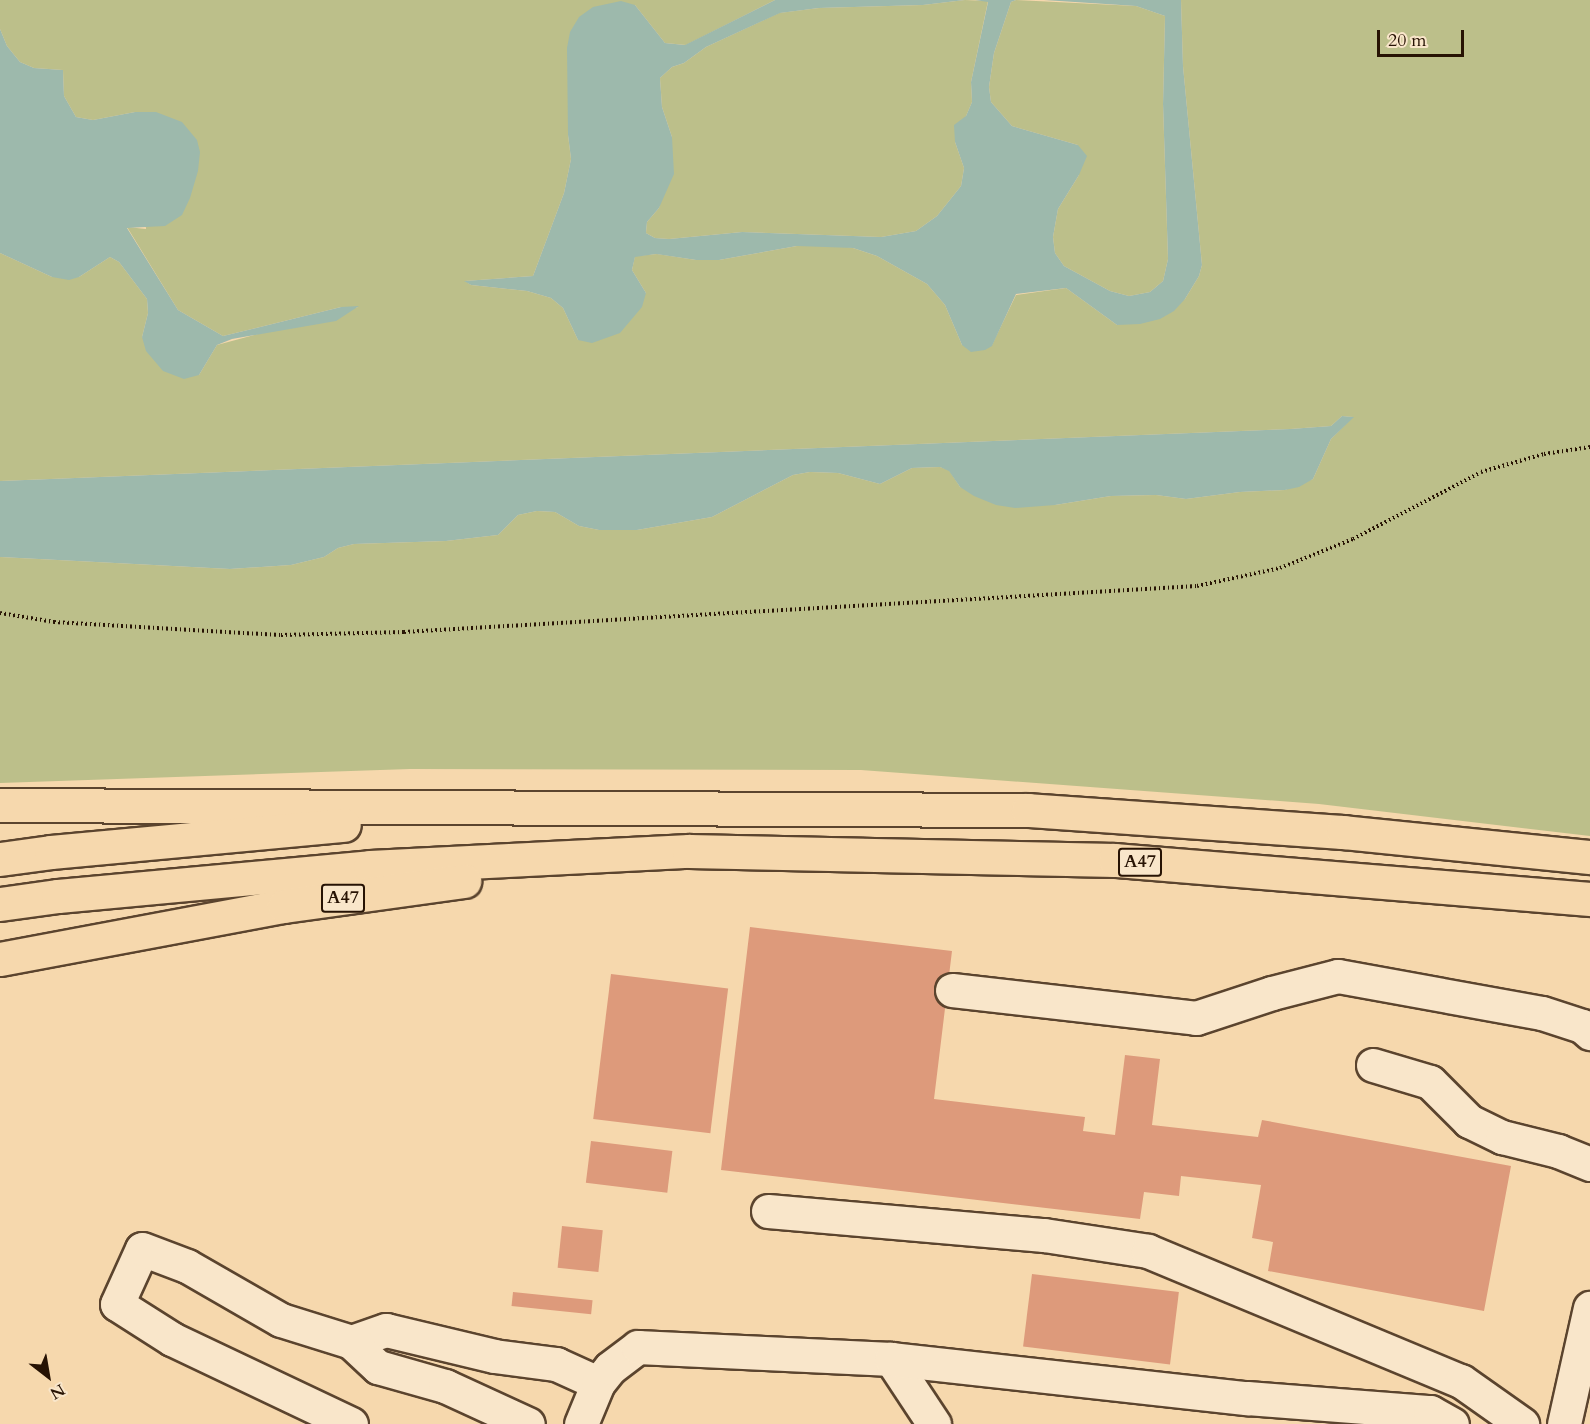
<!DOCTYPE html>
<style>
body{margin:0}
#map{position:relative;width:1590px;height:1424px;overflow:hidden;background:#f6d8ad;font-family:Cardo,serif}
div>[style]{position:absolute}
.green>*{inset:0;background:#bcbf8a}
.water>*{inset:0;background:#9db9ac}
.building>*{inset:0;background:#dd9a7b;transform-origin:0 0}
.path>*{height:4px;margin-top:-2px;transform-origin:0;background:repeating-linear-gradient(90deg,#271304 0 1.5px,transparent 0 4.5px)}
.roads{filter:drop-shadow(2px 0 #5b442e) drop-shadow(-2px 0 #5b442e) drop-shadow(0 2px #5b442e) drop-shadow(0 -2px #5b442e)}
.minor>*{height:33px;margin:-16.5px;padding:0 16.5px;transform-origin:16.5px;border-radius:16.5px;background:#f9e6ca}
.highway>*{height:33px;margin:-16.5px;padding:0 16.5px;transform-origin:16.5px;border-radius:16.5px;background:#f6d8ad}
span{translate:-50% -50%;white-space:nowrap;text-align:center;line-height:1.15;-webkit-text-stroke:4.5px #f9e6ca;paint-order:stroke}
.shield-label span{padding:2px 4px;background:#f9e6ca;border:2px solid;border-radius:4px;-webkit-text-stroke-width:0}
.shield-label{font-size:18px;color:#271304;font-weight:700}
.north{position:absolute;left:18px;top:1346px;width:60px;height:60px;-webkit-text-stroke:4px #f9e6ca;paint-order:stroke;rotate:149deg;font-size:16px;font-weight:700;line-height:24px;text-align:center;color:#271304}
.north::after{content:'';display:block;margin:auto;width:21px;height:27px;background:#271304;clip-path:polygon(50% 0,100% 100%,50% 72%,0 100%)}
.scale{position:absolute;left:1377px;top:30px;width:87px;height:27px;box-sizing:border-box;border:3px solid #271304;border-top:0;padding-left:8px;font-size:18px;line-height:21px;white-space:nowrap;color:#271304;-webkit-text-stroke:4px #f9e6ca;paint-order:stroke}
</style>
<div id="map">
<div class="green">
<i style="clip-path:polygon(0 0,775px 0,686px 45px,665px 43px,635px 5px,568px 135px,571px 159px,564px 193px,533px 276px,465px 281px,471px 285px,527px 291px,551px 298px,563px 308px,578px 340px,646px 293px,632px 270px,635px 256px,657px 254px,696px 260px,719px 260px,797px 246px,835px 245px,853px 248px,877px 256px,927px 284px,945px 305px,962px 345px,992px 345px,1016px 295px,1066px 288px,1117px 325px,1185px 299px,1199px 276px,1202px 265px,1183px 66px,1181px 0,1590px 0,1590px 836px,1319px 804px,861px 770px,410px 769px,0 783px,0 557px,230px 569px,291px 565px,324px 557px,338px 548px,354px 544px,446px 541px,498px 535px,518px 515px,537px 511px,555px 512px,579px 526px,599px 530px,637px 530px,712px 517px,793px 475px,810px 472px,838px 473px,880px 484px,912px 468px,940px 467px,949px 470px,960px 487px,1055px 505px,1111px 496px,1156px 495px,1186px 499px,1240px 492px,1285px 490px,1313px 479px,1331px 439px,1353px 417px,1342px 416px,1331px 426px,1290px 429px,0 481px,0 253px,52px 277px,79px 277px,110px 257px,119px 262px,147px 299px,148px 313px,142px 337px,199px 375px,217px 345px,358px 307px,341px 307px,223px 336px,178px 310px,127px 227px,146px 229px,135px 112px,93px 120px,76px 117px,64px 96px,63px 70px,34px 68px,20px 62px,7px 46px,0 29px)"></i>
<i style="clip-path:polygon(965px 0,988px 1px,971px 82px,972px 102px,955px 142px,964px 168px,961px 186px,937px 216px,916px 231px,881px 237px,742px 232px,669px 239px,655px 238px,646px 233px,647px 222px,659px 208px,672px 137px,662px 107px,660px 78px,672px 67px,684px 63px,706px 47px,779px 13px,819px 8px,923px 5px)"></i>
<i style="clip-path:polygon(1016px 0,1136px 6px,1165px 16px,1163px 104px,1168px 259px,1163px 281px,1150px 292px,1129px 296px,1110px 291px,1064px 266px,1055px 253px,1053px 237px,1058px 209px,1079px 175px,1078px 145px,1012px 126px,991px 102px,989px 87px,994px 53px,1011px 2px)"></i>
</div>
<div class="water">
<i style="clip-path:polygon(775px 0,965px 0,923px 5px,819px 8px,780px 13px,706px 47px,684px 63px,672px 67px,660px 78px,662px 107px,672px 137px,674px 174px,659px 208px,647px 222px,646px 233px,655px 238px,669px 239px,742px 232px,881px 237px,916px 231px,937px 216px,961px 186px,964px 168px,955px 142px,954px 125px,966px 116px,972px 102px,971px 82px,988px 2px,975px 0,1016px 0,1011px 2px,994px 53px,989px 87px,991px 102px,1012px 126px,1078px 145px,1087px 156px,1079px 175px,1058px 209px,1053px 237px,1055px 253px,1064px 266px,1110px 291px,1129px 296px,1150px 292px,1163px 281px,1168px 259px,1163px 104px,1165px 16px,1136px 6px,1044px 0,1181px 0,1183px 66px,1202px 265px,1199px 276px,1185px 299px,1174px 311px,1160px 319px,1140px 324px,1117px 325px,1066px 288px,1016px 294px,992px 346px,985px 350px,971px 352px,962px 345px,945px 305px,927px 284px,877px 256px,853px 248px,797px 246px,719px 260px,696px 260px,656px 254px,635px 257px,632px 270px,646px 293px,642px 307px,620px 333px,592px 343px,578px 340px,563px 308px,551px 298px,527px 291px,471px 285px,464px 281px,533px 276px,564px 193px,571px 159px,568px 135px,567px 48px,570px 32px,579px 17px,593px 7px,621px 1px,635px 5px,665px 43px,685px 45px)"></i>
<i style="clip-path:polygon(0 29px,7px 46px,20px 62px,34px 68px,63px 70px,64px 96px,76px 117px,93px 120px,135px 112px,156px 112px,182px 122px,197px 140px,200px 152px,198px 171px,190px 198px,182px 215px,165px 226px,127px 228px,178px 310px,223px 336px,341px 307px,359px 306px,336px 321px,232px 339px,217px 345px,199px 375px,184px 379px,163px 371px,146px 351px,142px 337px,148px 313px,147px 299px,119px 262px,110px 257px,79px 277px,69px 280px,52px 277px,0 253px)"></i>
<i style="clip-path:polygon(1342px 416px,1354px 417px,1331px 439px,1313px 479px,1299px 487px,1285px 490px,1240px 492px,1186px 499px,1156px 495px,1111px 496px,1055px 505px,1015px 508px,996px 505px,974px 496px,960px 487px,949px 471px,940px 467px,912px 468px,880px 484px,838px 473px,810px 472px,793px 475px,712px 517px,637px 530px,599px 530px,579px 526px,555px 512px,537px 511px,518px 515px,498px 535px,446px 541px,354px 544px,338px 548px,324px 557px,291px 565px,230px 569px,0 557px,0 481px,1290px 429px,1331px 426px)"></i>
</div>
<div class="building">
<i style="clip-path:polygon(750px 927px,952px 951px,934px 1099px,1085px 1117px,1083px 1131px,1115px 1135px,1125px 1055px,1160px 1059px,1152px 1125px,1258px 1137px,1262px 1120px,1511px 1166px,1484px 1311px,1268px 1271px,1273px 1242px,1252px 1238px,1261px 1185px,1181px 1176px,1179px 1196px,1144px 1192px,1140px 1219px,721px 1170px)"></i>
<i style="left:611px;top:974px;width:118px;height:146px;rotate:7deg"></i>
<i style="left:591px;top:1141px;width:82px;height:42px;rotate:7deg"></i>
<i style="left:562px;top:1226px;width:41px;height:42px;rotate:6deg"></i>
<i style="left:1032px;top:1274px;width:148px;height:73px;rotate:7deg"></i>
<i style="left:513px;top:1292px;width:80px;height:14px;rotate:6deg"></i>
</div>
<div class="path">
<i style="left:0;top:613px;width:55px;rotate:9.5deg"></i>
<i style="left:54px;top:622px;width:227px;rotate:3.3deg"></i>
<i style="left:281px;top:635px;width:123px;rotate:-1.4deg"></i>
<i style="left:404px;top:632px;width:794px;rotate:-3.32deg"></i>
<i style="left:1197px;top:586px;width:85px;rotate:-12.2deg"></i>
<i style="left:1280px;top:568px;width:79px;rotate:-21.7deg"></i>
<i style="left:1353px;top:539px;width:144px;rotate:-27.6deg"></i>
<i style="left:1481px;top:472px;width:66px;rotate:-15.9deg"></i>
<i style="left:1544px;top:454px;width:47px;rotate:-8.7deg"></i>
</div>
<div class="roads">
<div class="minor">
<i style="left:952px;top:990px;width:246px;rotate:6.5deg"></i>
<i style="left:1196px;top:1018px;width:80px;rotate:-18.2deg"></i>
<i style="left:1272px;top:993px;width:68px;rotate:-14.4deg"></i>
<i style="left:1338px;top:976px;width:207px;rotate:10.3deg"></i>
<i style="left:1542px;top:1013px;width:42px;rotate:18deg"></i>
<i style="left:1582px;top:1026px;width:11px;rotate:41deg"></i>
<i style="left:1373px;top:1065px;width:59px;rotate:16.6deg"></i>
<i style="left:1430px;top:1082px;width:55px;rotate:45deg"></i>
<i style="left:1469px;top:1121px;width:37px;rotate:26deg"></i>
<i style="left:1502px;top:1137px;width:58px;rotate:14deg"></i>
<i style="left:1558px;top:1151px;width:35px;rotate:22deg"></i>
<i style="left:768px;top:1211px;width:277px;rotate:5deg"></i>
<i style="left:1044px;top:1235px;width:105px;rotate:8.7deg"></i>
<i style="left:1148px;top:1251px;width:339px;rotate:22.6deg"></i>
<i style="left:1461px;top:1381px;width:75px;rotate:35.2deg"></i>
<i style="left:351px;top:1342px;width:37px;rotate:43deg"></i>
<i style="left:378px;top:1367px;width:70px;rotate:15.8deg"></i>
<i style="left:445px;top:1386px;width:91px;rotate:24.6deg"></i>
<i style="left:891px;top:1359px;width:78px;rotate:56.5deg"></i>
<i style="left:351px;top:1424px;width:198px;rotate:-154.6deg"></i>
<i style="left:172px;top:1339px;width:65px;rotate:-147.5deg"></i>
<i style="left:117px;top:1304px;width:60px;rotate:-65.6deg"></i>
<i style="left:142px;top:1249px;width:48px;rotate:20.7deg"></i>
<i style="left:187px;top:1266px;width:108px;rotate:29.9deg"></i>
<i style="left:281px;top:1320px;width:73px;rotate:17.4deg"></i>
<i style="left:351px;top:1342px;width:37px;rotate:-19deg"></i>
<i style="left:386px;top:1330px;width:111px;rotate:13.5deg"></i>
<i style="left:494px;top:1356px;width:63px;rotate:7.4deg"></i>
<i style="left:556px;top:1364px;width:46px;rotate:24.3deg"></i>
<i style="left:581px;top:1424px;width:44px;rotate:-67.5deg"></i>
<i style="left:598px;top:1383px;width:19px;rotate:-51deg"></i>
<i style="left:610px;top:1368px;width:35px;rotate:-37deg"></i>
<i style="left:638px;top:1347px;width:253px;rotate:2.7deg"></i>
<i style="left:891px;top:1359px;width:358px;rotate:6.3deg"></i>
<i style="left:1247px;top:1398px;width:184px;rotate:4.4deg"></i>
<i style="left:1430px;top:1412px;width:25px;rotate:29deg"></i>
<i style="left:1564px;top:1424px;width:119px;rotate:-77.4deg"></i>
</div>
<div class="highway">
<i style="left:0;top:805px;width:1028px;rotate:0.28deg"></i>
<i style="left:1028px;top:810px;width:316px;rotate:4deg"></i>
<i style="left:1343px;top:832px;width:248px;rotate:5.8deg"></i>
<i style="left:0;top:859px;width:51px;rotate:-7.8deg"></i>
<i style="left:51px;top:852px;width:294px;rotate:-5.3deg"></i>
<i style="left:0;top:904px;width:59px;rotate:-7.9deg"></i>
<i style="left:58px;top:896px;width:313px;rotate:-5.3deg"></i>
<i style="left:370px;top:867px;width:319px;rotate:-2.9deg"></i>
<i style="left:689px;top:851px;width:426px;rotate:1.2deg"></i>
<i style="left:1115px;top:860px;width:477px;rotate:4.7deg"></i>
<i style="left:0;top:959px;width:289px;rotate:-10.6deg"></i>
<i style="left:284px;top:906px;width:182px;rotate:-7.9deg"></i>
</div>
</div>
<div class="shield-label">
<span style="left:1140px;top:862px">A47</span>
<span style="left:343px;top:898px">A47</span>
</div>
<div class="north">N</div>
<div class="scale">20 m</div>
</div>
